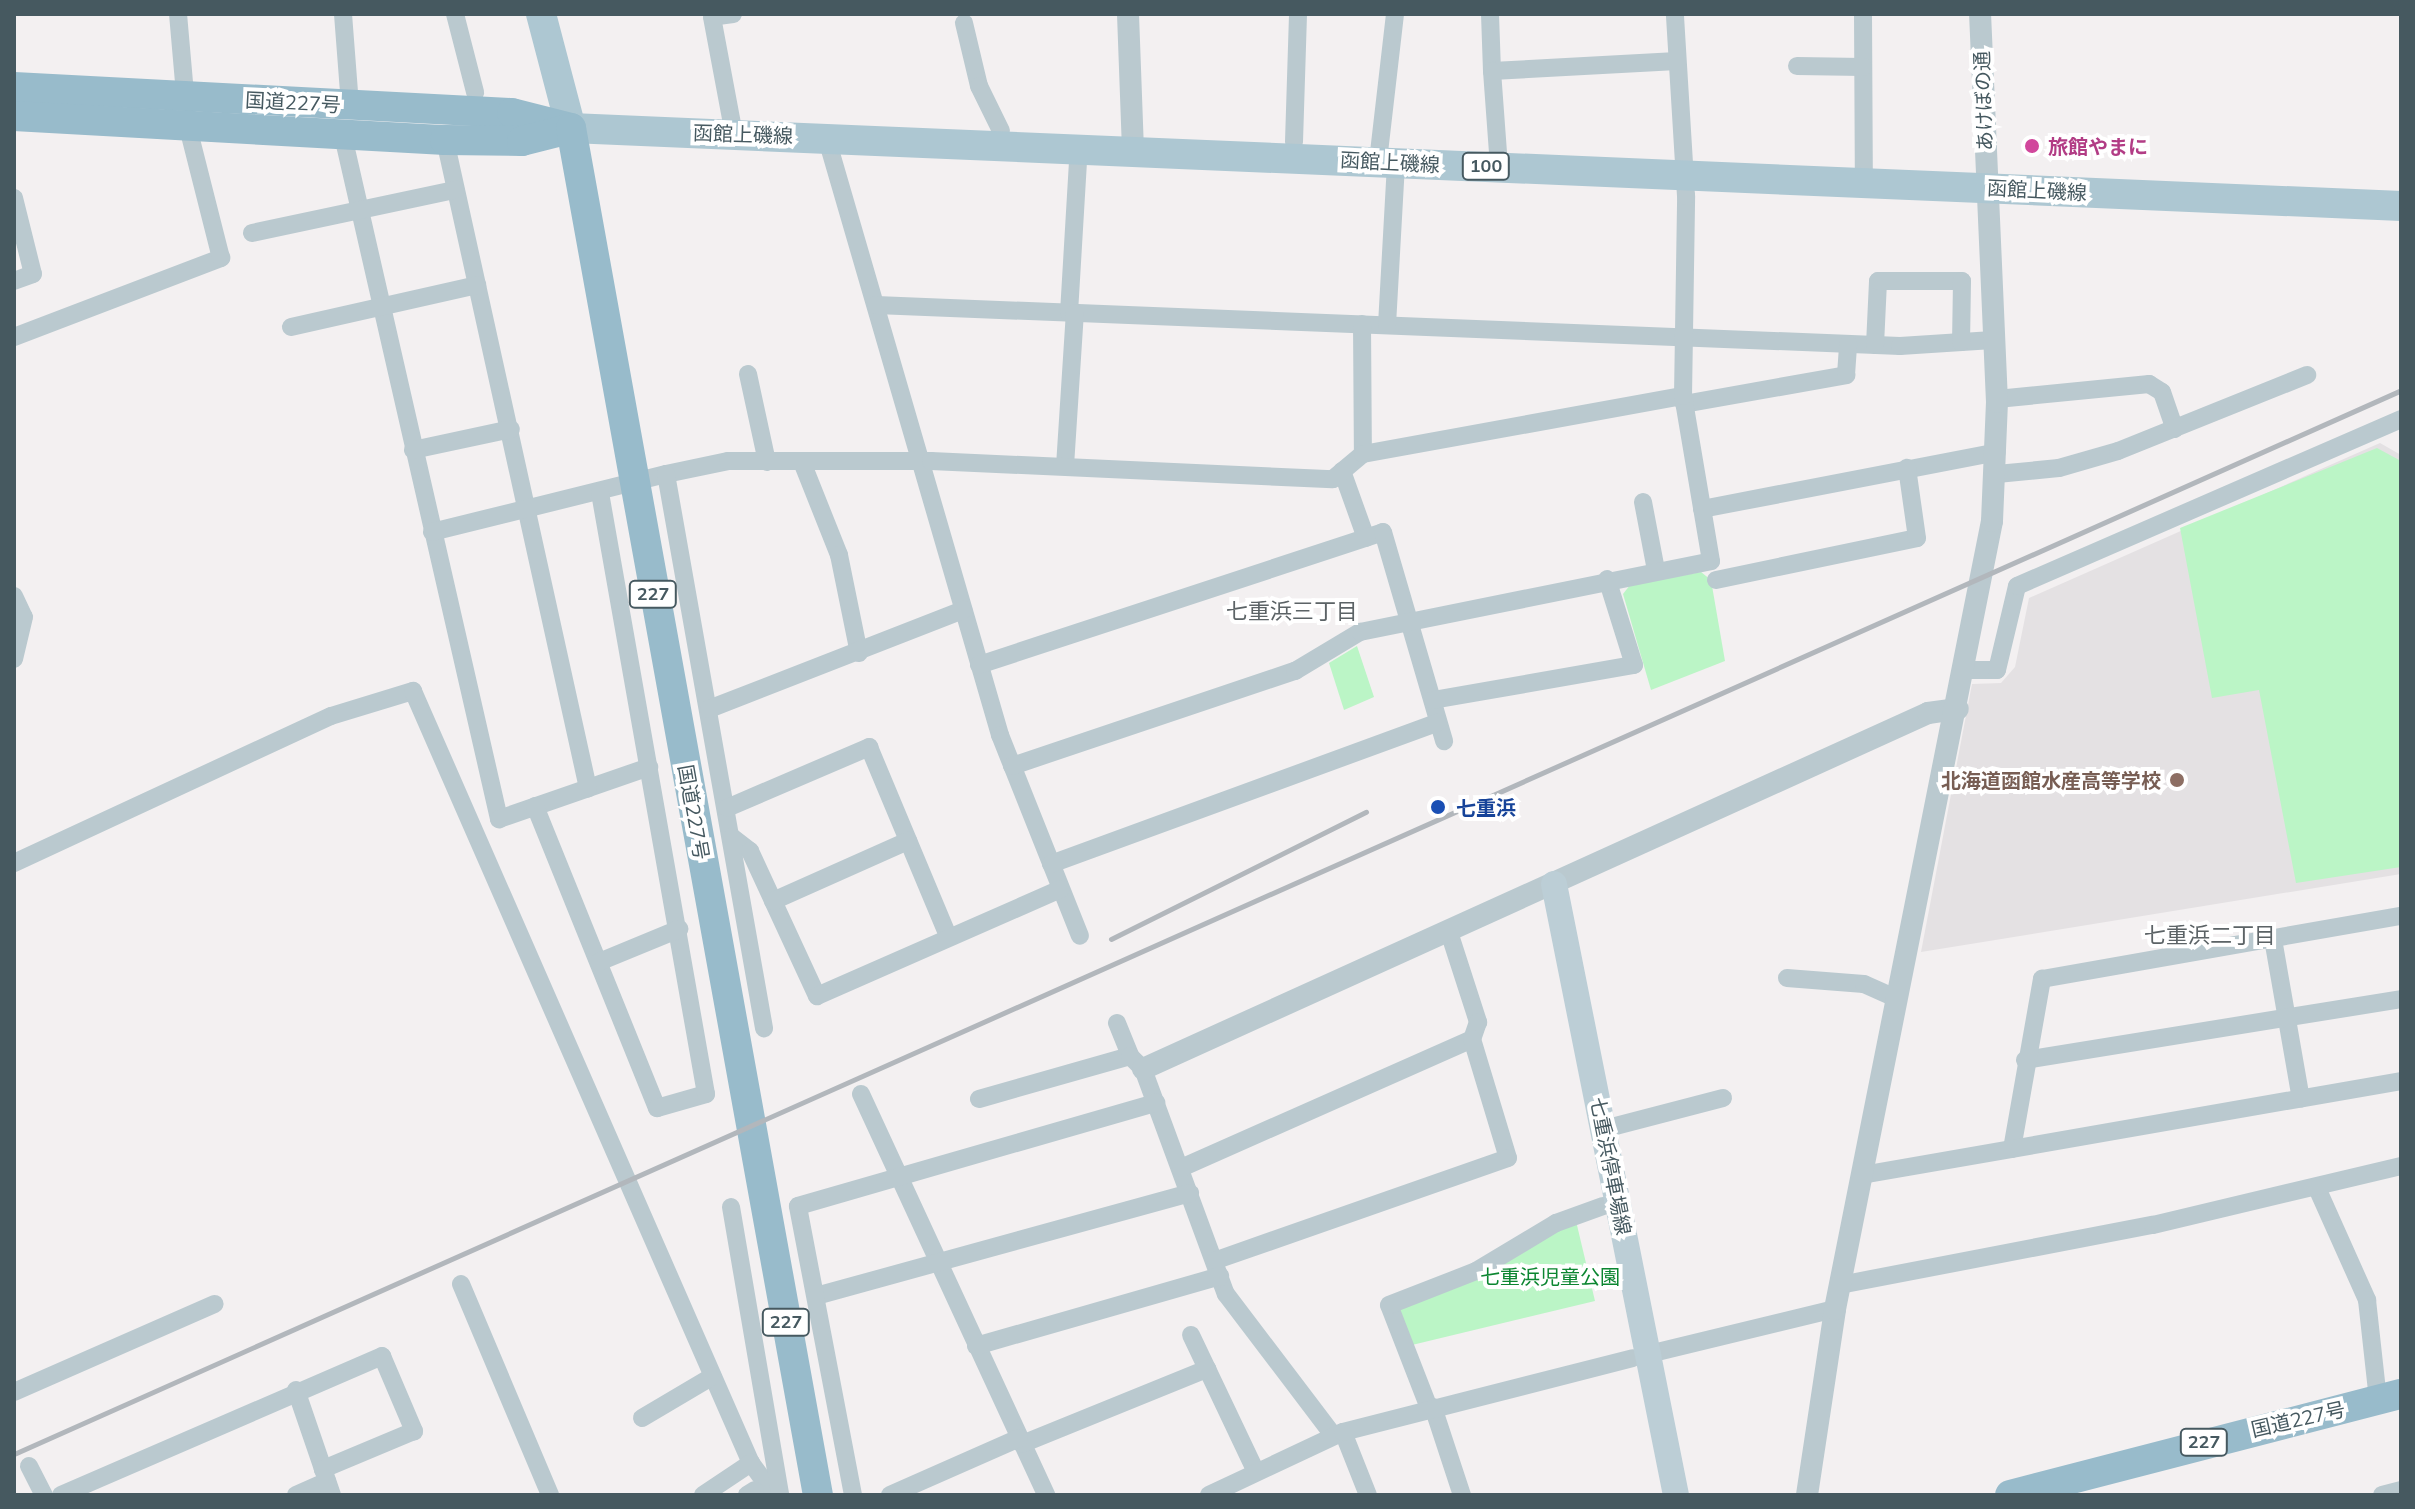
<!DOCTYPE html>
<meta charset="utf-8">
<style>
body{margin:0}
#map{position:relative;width:2415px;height:1509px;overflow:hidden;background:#f3f0f1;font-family:Mulish,"Noto Sans JP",sans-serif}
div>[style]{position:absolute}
.education>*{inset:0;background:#e4e1e3}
.green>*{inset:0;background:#bbf5c6}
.minor>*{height:18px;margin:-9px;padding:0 9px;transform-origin:9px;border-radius:9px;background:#bac9cf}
.tertiary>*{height:22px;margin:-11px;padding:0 11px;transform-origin:11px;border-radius:11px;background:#bac9cf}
.secondary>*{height:26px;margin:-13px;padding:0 13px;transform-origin:13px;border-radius:13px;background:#bcced6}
.primary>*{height:30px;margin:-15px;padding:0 15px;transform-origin:15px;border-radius:15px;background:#adc7d2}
.trunk>*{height:30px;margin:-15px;padding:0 15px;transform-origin:15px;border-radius:15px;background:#98bbcb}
.rail>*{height:5px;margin:-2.5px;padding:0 2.5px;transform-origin:2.5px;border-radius:2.5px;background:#b2b7bc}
.dots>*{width:22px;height:22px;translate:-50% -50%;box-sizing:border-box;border:4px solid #fff;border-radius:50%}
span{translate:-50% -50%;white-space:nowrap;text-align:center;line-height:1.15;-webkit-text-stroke:8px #fff;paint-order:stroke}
.shield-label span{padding:2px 6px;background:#fff;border:2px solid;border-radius:6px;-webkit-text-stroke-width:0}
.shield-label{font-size:18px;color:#465960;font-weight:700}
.street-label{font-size:20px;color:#465960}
.hotel-label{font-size:20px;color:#b23c85;font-weight:700}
.left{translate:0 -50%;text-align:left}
.education-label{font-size:20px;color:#785e54;font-weight:700}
.right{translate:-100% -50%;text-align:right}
.transit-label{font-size:20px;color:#164399;font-weight:700}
.park-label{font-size:20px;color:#0c8631}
.neighbourhood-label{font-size:22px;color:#5c6366}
.frame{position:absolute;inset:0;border:16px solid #465960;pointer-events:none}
</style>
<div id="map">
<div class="education">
<i style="clip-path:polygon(2380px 443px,2401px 455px,2401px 874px,1921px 952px,1972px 684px,2001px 683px,2015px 667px,2029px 598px)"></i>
</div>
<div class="green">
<i style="clip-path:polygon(2377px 448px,2401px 461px,2401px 867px,2296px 883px,2259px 690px,2212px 698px,2180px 528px)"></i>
<i style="clip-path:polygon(1701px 572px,1711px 580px,1725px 661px,1651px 690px,1623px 594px,1630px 585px)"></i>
<i style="clip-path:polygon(1357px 646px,1374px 697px,1344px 710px,1329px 663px)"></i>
<i style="clip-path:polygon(1576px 1221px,1595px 1301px,1412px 1345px,1398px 1308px)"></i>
</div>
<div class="minor">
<i style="left:343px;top:14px;width:91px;rotate:85.6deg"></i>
<i style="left:455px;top:14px;width:81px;rotate:75.6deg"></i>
<i style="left:733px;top:14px;width:21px;rotate:172deg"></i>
<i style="left:712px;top:17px;width:119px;rotate:79.4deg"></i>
<i style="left:1490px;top:14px;width:57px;rotate:88deg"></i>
<i style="left:1492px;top:71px;width:185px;rotate:-3.1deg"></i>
<i style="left:1863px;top:14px;width:168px;rotate:89.7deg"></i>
<i style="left:964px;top:23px;width:65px;rotate:76.6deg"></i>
<i style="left:979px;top:86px;width:50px;rotate:63.9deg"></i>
<i style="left:1797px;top:66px;width:66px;rotate:0.9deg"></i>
<i style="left:1492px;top:71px;width:96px;rotate:85.8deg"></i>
<i style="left:343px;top:136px;width:701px;rotate:77.13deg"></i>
<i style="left:499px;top:819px;width:159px;rotate:-19.1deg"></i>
<i style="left:826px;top:136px;width:624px;rotate:73.8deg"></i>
<i style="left:1000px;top:735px;width:216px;rotate:68.3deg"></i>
<i style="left:445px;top:140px;width:664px;rotate:77.56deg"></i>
<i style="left:1294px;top:142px;width:128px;rotate:-88.2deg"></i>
<i style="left:1378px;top:161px;width:148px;rotate:-83.4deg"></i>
<i style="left:14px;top:198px;width:78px;rotate:76deg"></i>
<i style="left:33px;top:274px;width:20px;rotate:160deg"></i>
<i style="left:252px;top:233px;width:208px;rotate:-12deg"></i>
<i style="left:876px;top:305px;width:1025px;rotate:2.29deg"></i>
<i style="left:1900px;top:346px;width:93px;rotate:-3.7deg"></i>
<i style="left:1069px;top:313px;width:166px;rotate:-86.6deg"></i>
<i style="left:1362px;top:324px;width:130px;rotate:89.6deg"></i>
<i style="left:1387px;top:325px;width:163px;rotate:-86.8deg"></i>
<i style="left:291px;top:327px;width:191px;rotate:-12.7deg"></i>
<i style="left:14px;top:337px;width:222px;rotate:-20.9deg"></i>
<i style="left:221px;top:258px;width:134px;rotate:-104.2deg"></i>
<i style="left:188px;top:128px;width:114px;rotate:-95deg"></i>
<i style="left:1875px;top:345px;width:64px;rotate:-87.3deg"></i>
<i style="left:1878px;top:281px;width:84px"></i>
<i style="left:1962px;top:281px;width:61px;rotate:90.9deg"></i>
<i style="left:748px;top:374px;width:90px;rotate:77.8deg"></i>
<i style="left:1997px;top:399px;width:153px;rotate:-5.6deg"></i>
<i style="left:2149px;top:384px;width:15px;rotate:32deg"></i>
<i style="left:2162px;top:392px;width:39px;rotate:71deg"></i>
<i style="left:1684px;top:404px;width:165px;rotate:-10.1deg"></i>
<i style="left:1846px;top:375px;width:31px;rotate:-86deg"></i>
<i style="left:413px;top:450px;width:100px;rotate:-12.1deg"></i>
<i style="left:802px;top:462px;width:100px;rotate:68.3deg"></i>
<i style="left:839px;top:555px;width:100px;rotate:78.5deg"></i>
<i style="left:1065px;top:466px;width:153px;rotate:-86.3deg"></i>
<i style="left:1342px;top:471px;width:71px;rotate:70.3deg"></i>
<i style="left:666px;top:474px;width:63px;rotate:-11.8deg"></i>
<i style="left:728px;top:461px;width:203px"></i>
<i style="left:931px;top:461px;width:402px;rotate:2.6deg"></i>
<i style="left:1333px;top:479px;width:39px;rotate:-40deg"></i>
<i style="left:1363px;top:454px;width:325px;rotate:-10.3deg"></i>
<i style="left:1997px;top:474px;width:62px;rotate:-5.5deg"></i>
<i style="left:2059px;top:468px;width:61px;rotate:-16.1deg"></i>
<i style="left:2118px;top:451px;width:204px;rotate:-21.9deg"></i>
<i style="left:1643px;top:502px;width:69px;rotate:79.2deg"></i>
<i style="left:1702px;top:509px;width:300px;rotate:-10.9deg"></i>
<i style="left:432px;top:532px;width:241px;rotate:-13.9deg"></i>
<i style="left:666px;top:474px;width:563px;rotate:79.97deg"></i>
<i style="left:1716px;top:580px;width:205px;rotate:-11.8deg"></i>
<i style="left:1917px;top:538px;width:71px;rotate:-98.1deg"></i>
<i style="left:14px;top:596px;width:23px;rotate:65deg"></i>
<i style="left:24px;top:617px;width:43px;rotate:103.4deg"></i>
<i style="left:979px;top:665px;width:425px;rotate:-18.2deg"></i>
<i style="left:1383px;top:532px;width:218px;rotate:73.7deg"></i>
<i style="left:1966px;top:670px;width:31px"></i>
<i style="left:1997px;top:670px;width:86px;rotate:-76.6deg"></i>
<i style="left:2017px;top:586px;width:419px;rotate:-23.5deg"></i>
<i style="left:1433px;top:700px;width:204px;rotate:-9.9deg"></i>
<i style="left:1634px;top:665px;width:90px;rotate:-107.4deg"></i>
<i style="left:709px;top:709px;width:273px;rotate:-21.3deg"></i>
<i style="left:1012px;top:766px;width:299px;rotate:-18.6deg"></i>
<i style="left:1295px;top:671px;width:76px;rotate:-31deg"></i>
<i style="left:1360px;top:632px;width:358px;rotate:-11.4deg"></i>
<i style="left:1711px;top:561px;width:167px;rotate:-99.6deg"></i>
<i style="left:1683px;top:396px;width:200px;rotate:-89.1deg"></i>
<i style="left:1686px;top:196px;width:182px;rotate:-93.5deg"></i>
<i style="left:535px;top:806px;width:326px;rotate:68deg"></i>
<i style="left:657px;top:1108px;width:51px;rotate:-15.9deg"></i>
<i style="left:706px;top:1094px;width:610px;rotate:-100deg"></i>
<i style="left:727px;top:808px;width:155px;rotate:-23.2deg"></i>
<i style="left:869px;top:747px;width:205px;rotate:67.3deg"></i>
<i style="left:732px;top:837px;width:23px;rotate:38deg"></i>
<i style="left:750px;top:851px;width:160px;rotate:65.2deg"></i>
<i style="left:817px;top:996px;width:266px;rotate:-23.7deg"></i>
<i style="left:14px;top:863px;width:349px;rotate:-24.9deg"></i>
<i style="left:331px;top:716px;width:86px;rotate:-17deg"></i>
<i style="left:413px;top:691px;width:843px;rotate:66.36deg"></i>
<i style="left:751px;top:1463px;width:39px;rotate:54deg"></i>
<i style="left:1051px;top:864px;width:411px;rotate:-20.1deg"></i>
<i style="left:773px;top:901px;width:148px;rotate:-24deg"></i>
<i style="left:1449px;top:932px;width:95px;rotate:72.1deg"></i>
<i style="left:1478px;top:1022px;width:18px;rotate:109deg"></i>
<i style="left:2273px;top:939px;width:162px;rotate:80.1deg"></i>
<i style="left:599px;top:962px;width:87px;rotate:-22.4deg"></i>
<i style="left:1787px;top:978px;width:77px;rotate:4.5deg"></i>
<i style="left:1864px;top:984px;width:27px;rotate:24deg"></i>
<i style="left:1117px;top:1023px;width:35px;rotate:68deg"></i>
<i style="left:2025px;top:1060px;width:381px;rotate:-9.2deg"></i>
<i style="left:861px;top:1094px;width:442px;rotate:65.2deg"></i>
<i style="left:979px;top:1099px;width:157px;rotate:-15.9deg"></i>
<i style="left:1130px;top:1056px;width:18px;rotate:45deg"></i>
<i style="left:1143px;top:1069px;width:240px;rotate:69.8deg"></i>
<i style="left:1226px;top:1294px;width:177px;rotate:52.8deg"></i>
<i style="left:1604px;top:1129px;width:123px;rotate:-14.6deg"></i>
<i style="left:2012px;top:1149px;width:173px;rotate:-80deg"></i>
<i style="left:2042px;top:979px;width:364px;rotate:-10deg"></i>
<i style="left:1181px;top:1168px;width:318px;rotate:-23.9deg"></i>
<i style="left:1472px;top:1039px;width:124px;rotate:73.2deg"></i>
<i style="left:1508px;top:1158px;width:309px;rotate:160.7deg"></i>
<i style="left:1862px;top:1175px;width:547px;rotate:-9.89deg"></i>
<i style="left:2317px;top:1188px;width:123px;rotate:65.9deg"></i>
<i style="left:2367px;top:1300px;width:101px;rotate:83.7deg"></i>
<i style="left:731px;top:1207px;width:292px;rotate:80.3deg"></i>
<i style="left:461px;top:1284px;width:229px;rotate:67.1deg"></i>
<i style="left:1840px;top:1285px;width:319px;rotate:-10.9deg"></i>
<i style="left:2153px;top:1225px;width:255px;rotate:-13.4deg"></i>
<i style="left:816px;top:1296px;width:388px;rotate:-15.4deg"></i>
<i style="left:1191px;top:1335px;width:149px;rotate:64.6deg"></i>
<i style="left:976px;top:1346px;width:254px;rotate:-16deg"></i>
<i style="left:1649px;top:1354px;width:191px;rotate:-13.6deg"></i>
<i style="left:296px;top:1390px;width:111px;rotate:71.1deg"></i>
<i style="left:14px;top:1392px;width:219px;rotate:-23.7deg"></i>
<i style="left:1433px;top:1407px;width:93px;rotate:71.8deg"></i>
<i style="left:1429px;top:1408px;width:110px;rotate:-111.2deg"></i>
<i style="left:1389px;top:1305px;width:93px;rotate:-21.3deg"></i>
<i style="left:1476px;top:1271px;width:93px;rotate:-31deg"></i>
<i style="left:1556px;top:1223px;width:50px;rotate:-19.9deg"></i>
<i style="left:642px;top:1418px;width:82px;rotate:-30.6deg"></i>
<i style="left:1343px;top:1432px;width:68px;rotate:68.4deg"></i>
<i style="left:1022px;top:1444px;width:200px;rotate:-22.1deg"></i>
<i style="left:29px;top:1466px;width:33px;rotate:63deg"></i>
<i style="left:61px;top:1495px;width:350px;rotate:-23.4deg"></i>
<i style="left:382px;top:1356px;width:82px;rotate:66.9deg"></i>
<i style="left:414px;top:1431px;width:99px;rotate:157.3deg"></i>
<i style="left:296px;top:1495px;width:34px;rotate:-24deg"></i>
<i style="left:703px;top:1495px;width:58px;rotate:-33.7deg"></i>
<i style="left:747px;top:1495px;width:9px;rotate:-32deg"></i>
<i style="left:853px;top:1495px;width:294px;rotate:-100.8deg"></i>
<i style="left:798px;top:1206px;width:373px;rotate:-16.1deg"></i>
<i style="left:890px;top:1495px;width:141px;rotate:-23.8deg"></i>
<i style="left:1209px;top:1495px;width:148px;rotate:-25.2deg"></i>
<i style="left:1343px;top:1432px;width:299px;rotate:-14.3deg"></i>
<i style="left:2382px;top:1495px;width:20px;rotate:-15deg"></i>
</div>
<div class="tertiary">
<i style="left:1128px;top:14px;width:136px;rotate:87.9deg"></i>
<i style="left:1143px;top:1069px;width:862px;rotate:-24.39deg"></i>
<i style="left:1928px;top:713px;width:30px;rotate:-8deg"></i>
<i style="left:1807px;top:1495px;width:188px;rotate:-81.4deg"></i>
<i style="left:1835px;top:1309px;width:803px;rotate:-78.73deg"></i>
<i style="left:1992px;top:521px;width:119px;rotate:-87.6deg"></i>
<i style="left:1997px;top:402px;width:388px;rotate:-92.5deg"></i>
</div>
<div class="secondary">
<i style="left:1554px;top:884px;width:623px;rotate:78.71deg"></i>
</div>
<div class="primary">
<i style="left:541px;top:14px;width:118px;rotate:75.3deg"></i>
<i style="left:571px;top:128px;width:1832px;rotate:2.44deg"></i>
</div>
<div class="trunk">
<i style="left:14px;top:87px;width:499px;rotate:3deg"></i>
<i style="left:512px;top:113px;width:61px;rotate:14.3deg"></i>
<i style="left:14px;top:116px;width:432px;rotate:3.2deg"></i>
<i style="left:445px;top:140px;width:77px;rotate:0.7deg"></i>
<i style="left:522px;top:141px;width:49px;rotate:-14.3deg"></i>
<i style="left:571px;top:128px;width:1389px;rotate:79.76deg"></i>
<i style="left:2010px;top:1495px;width:404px;rotate:-14.5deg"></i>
</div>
<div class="rail">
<i style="left:1111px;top:939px;width:285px;rotate:-26.5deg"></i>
<i style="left:14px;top:1454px;width:2613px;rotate:-24.02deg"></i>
</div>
<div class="dots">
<i style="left:2032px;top:146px;background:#d1479c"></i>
<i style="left:2177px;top:780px;background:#8d6e63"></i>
<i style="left:1438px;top:807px;background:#1a4fb4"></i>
</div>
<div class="shield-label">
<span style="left:1486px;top:166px">100</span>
<span style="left:653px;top:594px">227</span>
<span style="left:786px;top:1322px">227</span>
<span style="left:2204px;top:1442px">227</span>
</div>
<div class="street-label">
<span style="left:1983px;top:101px;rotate:-92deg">あけぼの通</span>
<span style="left:293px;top:102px;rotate:3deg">国道227号</span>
<span style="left:743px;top:134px;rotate:2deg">函館上磯線</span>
<span style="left:1390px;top:162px;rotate:3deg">函館上磯線</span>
<span style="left:2037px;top:190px;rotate:3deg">函館上磯線</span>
<span style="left:694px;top:812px;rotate:80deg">国道227号</span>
<span style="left:1611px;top:1166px;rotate:79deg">七重浜停車場線</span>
<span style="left:2298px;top:1419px;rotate:-13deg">国道227号</span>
</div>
<div class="hotel-label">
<span class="left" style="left:2048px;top:146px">旅館やまに</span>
</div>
<div class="education-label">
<span class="right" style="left:2161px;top:780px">北海道函館水産高等学校</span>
</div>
<div class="transit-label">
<span class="left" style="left:1456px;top:807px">七重浜</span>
</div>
<div class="park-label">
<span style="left:1550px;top:1276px">七重浜児童公園</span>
</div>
<div class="neighbourhood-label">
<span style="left:1292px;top:612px">七重浜三丁目</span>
<span style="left:2210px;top:936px">七重浜二丁目</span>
</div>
<div class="frame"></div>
</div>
